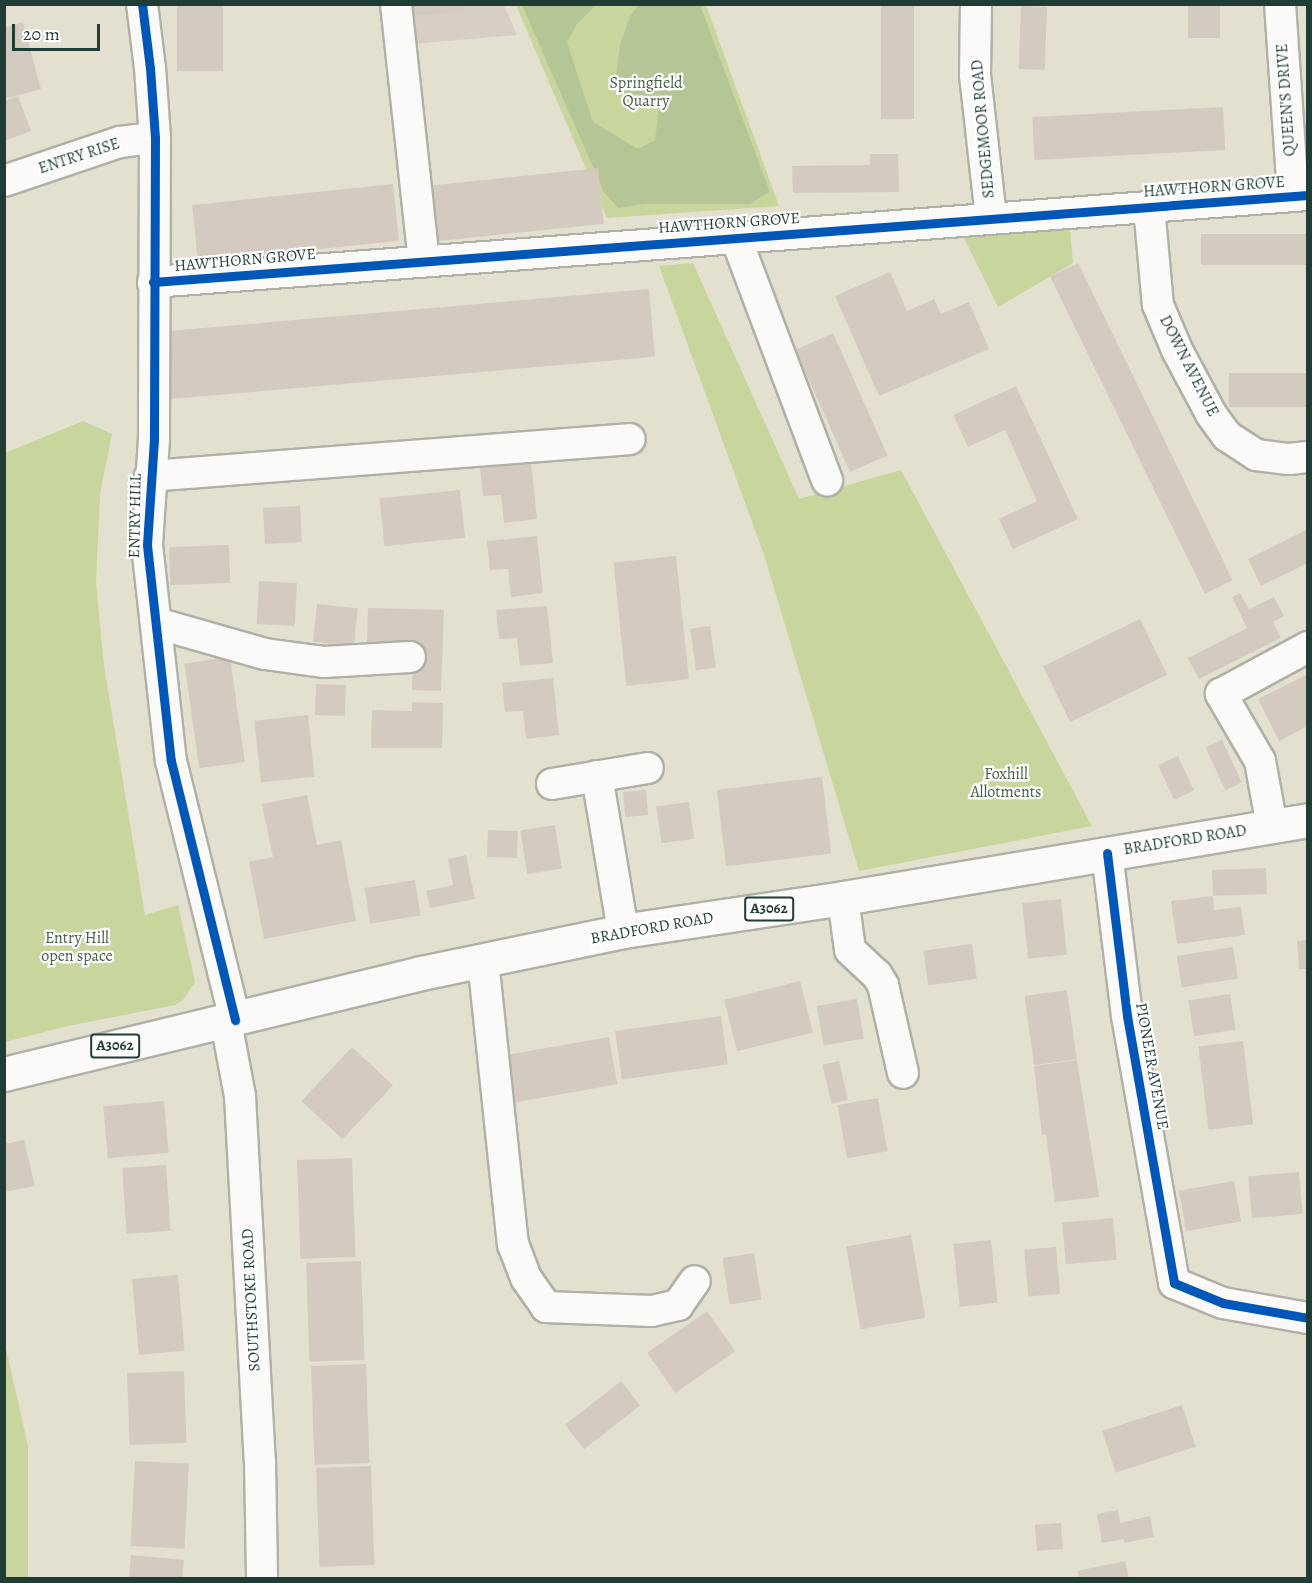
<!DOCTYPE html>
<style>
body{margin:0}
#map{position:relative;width:1312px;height:1583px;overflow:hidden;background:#e3e0d0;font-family:Alegreya,serif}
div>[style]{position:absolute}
.industrial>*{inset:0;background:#d9cec5}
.green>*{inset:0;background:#c8d69d}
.forest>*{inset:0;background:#b4c696}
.building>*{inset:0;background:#d5cabf;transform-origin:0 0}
.roads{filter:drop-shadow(2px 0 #b0b1a6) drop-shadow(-2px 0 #b0b1a6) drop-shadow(0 2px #b0b1a6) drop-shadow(0 -2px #b0b1a6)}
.minor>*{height:30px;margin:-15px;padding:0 15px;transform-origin:15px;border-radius:15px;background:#fbfaf8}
.major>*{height:33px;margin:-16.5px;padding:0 16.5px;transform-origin:16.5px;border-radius:16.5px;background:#fbfaf8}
.cycleway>*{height:9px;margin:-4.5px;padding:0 4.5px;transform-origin:4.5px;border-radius:4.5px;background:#0057b8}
span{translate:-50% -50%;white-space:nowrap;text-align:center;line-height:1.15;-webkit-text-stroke:4.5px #fff;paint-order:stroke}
.shield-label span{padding:2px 4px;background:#fff;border:2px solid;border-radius:4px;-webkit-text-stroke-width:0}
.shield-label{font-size:15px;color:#1f3d34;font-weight:700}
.park-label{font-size:16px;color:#446144}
.street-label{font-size:16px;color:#1f3d34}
.frame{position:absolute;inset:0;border:6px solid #1f3d34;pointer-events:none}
.scale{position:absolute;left:12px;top:24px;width:88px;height:27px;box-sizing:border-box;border:3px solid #1f3d34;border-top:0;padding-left:8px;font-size:18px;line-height:21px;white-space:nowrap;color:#1f3d34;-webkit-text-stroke:4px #fff;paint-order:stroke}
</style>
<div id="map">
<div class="industrial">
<i style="clip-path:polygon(383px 5px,504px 5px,517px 35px,389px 46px)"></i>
</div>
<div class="green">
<i style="clip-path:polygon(516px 5px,706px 5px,779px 206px,607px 218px)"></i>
<i style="clip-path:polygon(1070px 229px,1073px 263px,998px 307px,964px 238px)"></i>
<i style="clip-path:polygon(693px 263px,799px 499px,901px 470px,1092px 826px,859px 871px,764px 555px,659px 266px)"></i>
<i style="clip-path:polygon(83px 421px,112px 434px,100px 494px,96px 583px,104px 666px,145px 915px,178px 905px,195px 982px,183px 1000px,175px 1005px,68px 1026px,5px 1042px,5px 453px)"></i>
<i style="clip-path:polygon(5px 1344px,28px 1446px,28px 1578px,5px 1578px)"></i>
</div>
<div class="forest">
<i style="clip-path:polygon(522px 5px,596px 5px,577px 24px,567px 42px,593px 122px,638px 149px,655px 140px,659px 109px,650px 96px,624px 93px,616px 76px,620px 44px,631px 15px,638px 5px,700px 5px,770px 192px,750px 204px,644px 204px,618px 208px,604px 192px)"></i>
</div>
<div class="building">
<i style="left:177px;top:4px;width:46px;height:67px"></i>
<i style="clip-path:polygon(396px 4px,464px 4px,464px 11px,397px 17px)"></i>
<i style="left:881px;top:4px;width:33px;height:115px"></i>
<i style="left:1188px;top:4px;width:32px;height:34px"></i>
<i style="left:1021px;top:6px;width:26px;height:63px;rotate:2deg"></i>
<i style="clip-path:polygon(23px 22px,41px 89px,4px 99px,4px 28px)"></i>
<i style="clip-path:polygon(18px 96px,31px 131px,4px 141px,4px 101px)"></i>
<i style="left:1223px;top:107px;width:43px;height:191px;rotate:87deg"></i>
<i style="clip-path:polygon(870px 154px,898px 154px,899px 192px,793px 193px,792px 166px,870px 165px)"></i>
<i style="left:598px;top:168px;width:56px;height:182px;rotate:84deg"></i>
<i style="left:393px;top:184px;width:57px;height:202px;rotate:84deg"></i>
<i style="left:1308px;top:234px;width:31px;height:107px;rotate:90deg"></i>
<i style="left:1078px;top:263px;width:353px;height:31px;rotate:64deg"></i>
<i style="clip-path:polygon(890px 272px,907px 311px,934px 299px,941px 314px,969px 302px,989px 349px,879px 396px,835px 296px)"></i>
<i style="left:649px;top:289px;width:68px;height:489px;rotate:85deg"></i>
<i style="left:833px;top:333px;width:134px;height:41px;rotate:66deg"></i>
<i style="left:1308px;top:373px;width:34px;height:79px;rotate:90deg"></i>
<i style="clip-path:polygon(1016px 386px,1078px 519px,1013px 549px,999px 519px,1037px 501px,1005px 430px,968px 447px,953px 415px)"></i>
<i style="clip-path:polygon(531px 462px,537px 519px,504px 523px,501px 495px,483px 496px,480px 467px)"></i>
<i style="left:460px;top:490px;width:48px;height:81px;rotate:84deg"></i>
<i style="left:300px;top:506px;width:36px;height:37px;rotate:87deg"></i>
<i style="clip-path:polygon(1308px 529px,1308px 563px,1261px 586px,1248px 559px)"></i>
<i style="clip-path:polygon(537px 536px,543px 593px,511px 597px,508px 569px,490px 570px,487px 541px)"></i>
<i style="left:229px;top:545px;width:38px;height:60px;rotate:88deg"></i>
<i style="left:676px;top:556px;width:124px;height:63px;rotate:84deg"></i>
<i style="left:259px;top:581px;width:38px;height:43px;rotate:3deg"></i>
<i style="clip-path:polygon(1240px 593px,1249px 609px,1274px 597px,1284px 616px,1273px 622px,1281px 638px,1199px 679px,1188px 658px,1247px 628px,1232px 597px)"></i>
<i style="left:317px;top:604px;width:41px;height:38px;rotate:6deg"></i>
<i style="clip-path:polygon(547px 606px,553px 663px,520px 666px,517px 638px,499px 639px,496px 610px)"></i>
<i style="clip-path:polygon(368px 608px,444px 610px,441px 691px,412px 690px,413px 643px,367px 642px)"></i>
<i style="left:1140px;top:619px;width:62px;height:108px;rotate:64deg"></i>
<i style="left:710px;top:626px;width:42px;height:20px;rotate:82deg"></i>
<i style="left:230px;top:657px;width:106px;height:46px;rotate:82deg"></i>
<i style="clip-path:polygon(1308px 674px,1308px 726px,1279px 741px,1258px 699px)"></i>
<i style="clip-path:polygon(553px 678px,559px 735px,526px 739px,523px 711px,505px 712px,502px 683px)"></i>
<i style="left:316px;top:684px;width:30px;height:31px;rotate:2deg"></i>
<i style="clip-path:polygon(412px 702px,443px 703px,442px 748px,371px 748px,372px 710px,412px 711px)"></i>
<i style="left:308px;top:715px;width:62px;height:54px;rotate:84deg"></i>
<i style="left:1222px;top:740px;width:47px;height:18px;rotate:65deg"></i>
<i style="left:1178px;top:756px;width:38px;height:22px;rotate:65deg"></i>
<i style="left:822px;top:777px;width:77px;height:106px;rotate:83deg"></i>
<i style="left:646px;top:790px;width:25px;height:23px;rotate:85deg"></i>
<i style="clip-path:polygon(307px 795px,317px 845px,341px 840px,356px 921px,264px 939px,249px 862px,273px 857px,262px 804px)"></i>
<i style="left:689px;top:802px;width:37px;height:33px;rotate:82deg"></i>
<i style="left:555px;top:825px;width:44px;height:35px;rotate:81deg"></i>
<i style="left:488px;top:830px;width:30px;height:27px;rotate:2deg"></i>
<i style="clip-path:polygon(466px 855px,475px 899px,430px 908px,426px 891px,453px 885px,448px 859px)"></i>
<i style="left:1266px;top:868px;width:26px;height:54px;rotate:88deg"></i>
<i style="left:415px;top:880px;width:36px;height:51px;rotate:81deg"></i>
<i style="clip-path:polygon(1213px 896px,1214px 910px,1241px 907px,1245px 935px,1177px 944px,1171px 901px)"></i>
<i style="left:1061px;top:899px;width:56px;height:39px;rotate:84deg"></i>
<i style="clip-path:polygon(1308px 940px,1308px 969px,1299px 969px,1297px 941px)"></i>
<i style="left:972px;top:944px;width:35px;height:49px;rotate:82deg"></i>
<i style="left:1233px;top:947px;width:32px;height:57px;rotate:81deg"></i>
<i style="left:800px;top:981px;width:53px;height:78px;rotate:76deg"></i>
<i style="left:1067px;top:990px;width:70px;height:43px;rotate:82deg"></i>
<i style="left:1230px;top:994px;width:36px;height:42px;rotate:81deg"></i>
<i style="left:857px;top:999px;width:40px;height:41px;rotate:80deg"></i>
<i style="left:721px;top:1016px;width:49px;height:107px;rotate:82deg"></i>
<i style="left:609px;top:1037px;width:48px;height:106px;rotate:80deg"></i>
<i style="left:1243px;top:1041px;width:84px;height:45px;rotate:83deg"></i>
<i style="left:352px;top:1047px;width:56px;height:74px;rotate:43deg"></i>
<i style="clip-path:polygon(1077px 1060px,1099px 1197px,1055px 1202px,1046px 1134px,1042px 1135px,1034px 1066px)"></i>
<i style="left:839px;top:1061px;width:40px;height:17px;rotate:77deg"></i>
<i style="left:878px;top:1098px;width:54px;height:41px;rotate:80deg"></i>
<i style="left:164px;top:1101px;width:52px;height:61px;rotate:85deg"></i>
<i style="clip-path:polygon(24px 1140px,35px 1186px,4px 1192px,4px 1144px)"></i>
<i style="left:352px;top:1158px;width:99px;height:55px;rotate:88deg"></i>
<i style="left:166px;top:1165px;width:66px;height:44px;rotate:86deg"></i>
<i style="left:1299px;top:1172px;width:42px;height:51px;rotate:85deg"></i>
<i style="left:1234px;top:1181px;width:41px;height:56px;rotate:80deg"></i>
<i style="left:1113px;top:1218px;width:42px;height:51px;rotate:85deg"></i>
<i style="left:911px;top:1235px;width:84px;height:66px;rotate:80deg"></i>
<i style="left:991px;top:1240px;width:63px;height:38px;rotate:84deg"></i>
<i style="left:1056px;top:1247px;width:47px;height:32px;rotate:85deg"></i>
<i style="left:754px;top:1253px;width:47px;height:32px;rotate:81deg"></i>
<i style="left:361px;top:1261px;width:99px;height:55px;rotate:88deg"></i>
<i style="left:178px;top:1275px;width:76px;height:46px;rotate:85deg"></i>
<i style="left:707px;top:1311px;width:49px;height:73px;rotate:55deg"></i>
<i style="left:366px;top:1364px;width:99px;height:55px;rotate:88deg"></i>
<i style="left:184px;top:1371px;width:72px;height:57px;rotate:88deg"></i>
<i style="left:621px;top:1381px;width:31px;height:71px;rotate:52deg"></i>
<i style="left:1182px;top:1405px;width:44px;height:84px;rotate:72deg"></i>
<i style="left:135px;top:1461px;width:54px;height:85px;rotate:3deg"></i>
<i style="left:371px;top:1466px;width:99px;height:55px;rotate:88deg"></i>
<i style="clip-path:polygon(1118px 1510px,1120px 1523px,1150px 1516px,1154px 1537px,1124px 1543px,1124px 1539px,1102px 1543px,1097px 1514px)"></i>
<i style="left:1061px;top:1523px;width:26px;height:26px;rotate:86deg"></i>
<i style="clip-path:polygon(131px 1555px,184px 1560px,182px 1578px,129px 1578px)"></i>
<i style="clip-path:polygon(1125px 1561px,1129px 1578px,1079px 1578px,1077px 1571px)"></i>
</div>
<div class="roads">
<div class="minor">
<i style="left:142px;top:4px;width:64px;rotate:82.9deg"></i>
<i style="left:150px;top:68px;width:70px;rotate:85.9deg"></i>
<i style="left:155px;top:138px;width:301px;rotate:90.2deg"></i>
<i style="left:154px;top:439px;width:106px;rotate:93.8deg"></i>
<i style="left:147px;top:545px;width:217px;rotate:83.7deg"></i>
<i style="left:171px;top:761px;width:267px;rotate:76.1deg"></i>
<i style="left:396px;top:4px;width:259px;rotate:83.8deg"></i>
<i style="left:976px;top:4px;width:71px;rotate:90.8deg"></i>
<i style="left:975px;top:75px;width:144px;rotate:83.6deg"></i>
<i style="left:1280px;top:4px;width:192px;rotate:86.1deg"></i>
<i style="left:4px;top:181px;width:122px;rotate:-18.6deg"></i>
<i style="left:120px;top:142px;width:35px;rotate:-7deg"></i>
<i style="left:1149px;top:207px;width:98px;rotate:84.8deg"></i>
<i style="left:1158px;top:305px;width:49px;rotate:67.1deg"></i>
<i style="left:1177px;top:350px;width:72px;rotate:62deg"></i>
<i style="left:1211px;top:414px;width:27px;rotate:54deg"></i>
<i style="left:1227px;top:436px;width:35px;rotate:33deg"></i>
<i style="left:1256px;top:455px;width:33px;rotate:7deg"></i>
<i style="left:1289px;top:459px;width:19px;rotate:-6deg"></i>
<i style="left:736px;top:238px;width:259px;rotate:69.4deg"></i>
<i style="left:153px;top:282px;width:1158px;rotate:-4.31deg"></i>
<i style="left:150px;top:476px;width:481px;rotate:-4.4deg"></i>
<i style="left:156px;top:623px;width:113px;rotate:15.9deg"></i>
<i style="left:265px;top:654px;width:60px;rotate:7.7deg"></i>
<i style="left:324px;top:662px;width:86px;rotate:-3.3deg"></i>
<i style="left:597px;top:776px;width:157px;rotate:80.5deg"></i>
<i style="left:552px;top:784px;width:97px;rotate:-9.5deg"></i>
<i style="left:1272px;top:826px;width:66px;rotate:-100.5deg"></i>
<i style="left:1260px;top:761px;width:78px;rotate:-120.2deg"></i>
<i style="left:1221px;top:694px;width:99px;rotate:-28.4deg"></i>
<i style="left:1107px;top:853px;width:164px;rotate:83deg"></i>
<i style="left:1127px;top:1016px;width:271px;rotate:80deg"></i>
<i style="left:1174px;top:1283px;width:53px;rotate:22.2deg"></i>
<i style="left:1223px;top:1303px;width:86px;rotate:10deg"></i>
<i style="left:843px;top:898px;width:52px;rotate:82.3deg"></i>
<i style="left:850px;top:950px;width:37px;rotate:43deg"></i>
<i style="left:877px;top:975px;width:12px;rotate:59deg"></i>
<i style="left:883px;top:985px;width:90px;rotate:77.2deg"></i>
<i style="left:483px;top:960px;width:286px;rotate:84deg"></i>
<i style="left:513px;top:1244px;width:36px;rotate:69deg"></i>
<i style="left:526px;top:1278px;width:35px;rotate:55deg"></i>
<i style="left:546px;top:1307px;width:106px;rotate:2.2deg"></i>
<i style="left:652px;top:1311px;width:27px;rotate:-13deg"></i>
<i style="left:678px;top:1305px;width:29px;rotate:-55deg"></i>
<i style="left:226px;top:1022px;width:75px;rotate:79.3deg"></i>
<i style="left:240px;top:1096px;width:366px;rotate:86.9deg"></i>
<i style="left:260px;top:1461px;width:117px;rotate:89deg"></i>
</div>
<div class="major">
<i style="left:4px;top:1074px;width:429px;rotate:-13.6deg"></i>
<i style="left:421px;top:973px;width:206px;rotate:-11.7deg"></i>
<i style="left:623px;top:931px;width:222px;rotate:-8.5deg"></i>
<i style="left:843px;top:898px;width:471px;rotate:-9.5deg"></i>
</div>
</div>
<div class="cycleway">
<i style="left:142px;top:4px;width:64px;rotate:82.9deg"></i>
<i style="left:150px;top:68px;width:70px;rotate:85.9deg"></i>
<i style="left:155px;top:138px;width:301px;rotate:90.2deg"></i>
<i style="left:154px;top:439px;width:106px;rotate:93.8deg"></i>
<i style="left:147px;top:545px;width:217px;rotate:83.7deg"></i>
<i style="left:171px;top:761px;width:267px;rotate:76.1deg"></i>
<i style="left:153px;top:282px;width:1158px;rotate:-4.31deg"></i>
<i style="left:1107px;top:853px;width:164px;rotate:83deg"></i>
<i style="left:1127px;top:1016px;width:271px;rotate:80deg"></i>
<i style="left:1174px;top:1283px;width:53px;rotate:22.2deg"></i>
<i style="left:1223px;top:1303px;width:86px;rotate:10deg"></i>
</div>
<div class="shield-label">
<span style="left:769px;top:909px">A3062</span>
<span style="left:115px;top:1046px">A3062</span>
</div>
<div class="park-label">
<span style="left:646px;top:92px">Springfield<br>Quarry</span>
<span style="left:1006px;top:783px">Foxhill<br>Allotments</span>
<span style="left:77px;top:947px">Entry Hill<br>open space</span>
</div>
<div class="street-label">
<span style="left:1286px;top:100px;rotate:-94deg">QUEEN'S DRIVE</span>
<span style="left:983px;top:129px;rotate:-95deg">SEDGEMOOR ROAD</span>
<span style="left:79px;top:156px;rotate:-18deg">ENTRY RISE</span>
<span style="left:1214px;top:187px;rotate:-4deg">HAWTHORN GROVE</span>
<span style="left:729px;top:223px;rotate:-4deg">HAWTHORN GROVE</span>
<span style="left:245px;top:260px;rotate:-5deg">HAWTHORN GROVE</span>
<span style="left:1189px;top:366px;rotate:63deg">DOWN AVENUE</span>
<span style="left:135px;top:516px;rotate:-89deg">ENTRY HILL</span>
<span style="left:1185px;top:840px;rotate:-9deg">BRADFORD ROAD</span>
<span style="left:652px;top:928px;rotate:-10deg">BRADFORD ROAD</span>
<span style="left:1152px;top:1066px;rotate:80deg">PIONEER AVENUE</span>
<span style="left:251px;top:1300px;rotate:-93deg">SOUTHSTOKE ROAD</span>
</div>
<div class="frame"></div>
<div class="scale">20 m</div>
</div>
